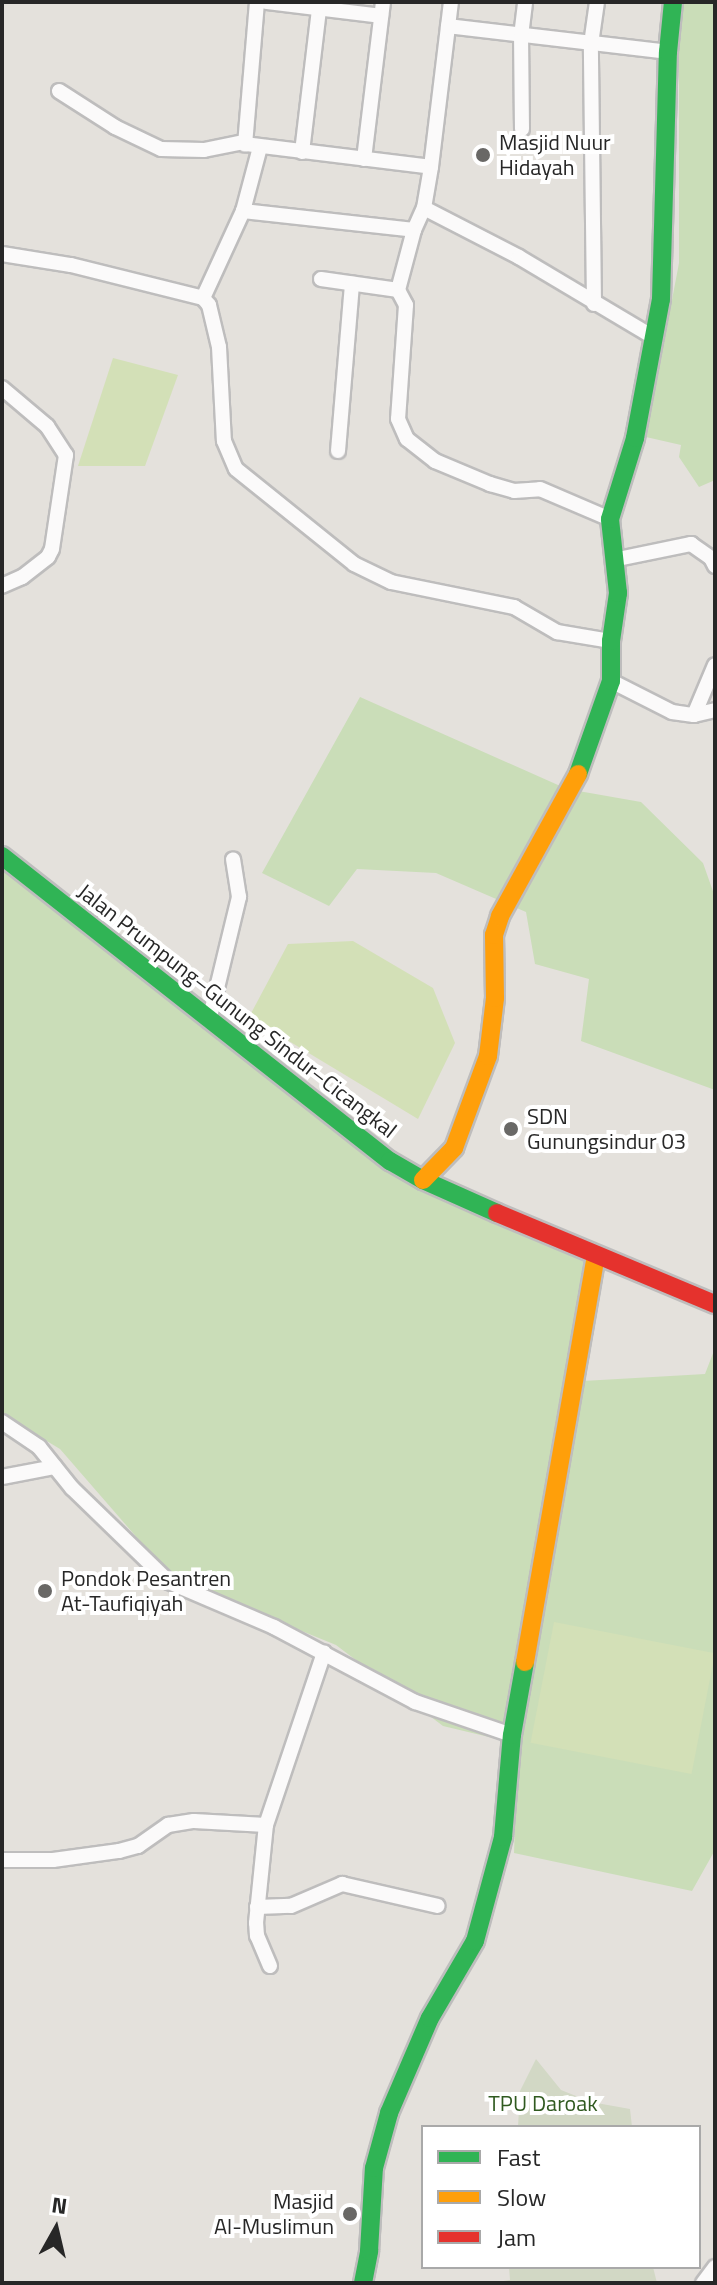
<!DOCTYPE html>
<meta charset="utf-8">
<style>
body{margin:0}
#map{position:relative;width:717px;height:2285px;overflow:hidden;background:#e4e1dc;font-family:"Titillium Web",sans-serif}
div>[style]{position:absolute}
.green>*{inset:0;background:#caddb8}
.cemetery>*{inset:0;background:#d2d8c5}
.pitch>*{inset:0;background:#d3e0b7;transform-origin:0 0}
.roads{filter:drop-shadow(2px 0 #bebdbd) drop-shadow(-2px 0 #bebdbd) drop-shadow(0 2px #bebdbd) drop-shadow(0 -2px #bebdbd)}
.street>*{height:14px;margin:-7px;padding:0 7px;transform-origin:7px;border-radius:7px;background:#fbfafa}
.fast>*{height:18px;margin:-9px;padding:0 9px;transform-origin:9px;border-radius:9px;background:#30b455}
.slow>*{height:18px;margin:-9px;padding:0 9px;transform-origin:9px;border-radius:9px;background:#ff9f0a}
.jam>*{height:18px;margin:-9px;padding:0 9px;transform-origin:9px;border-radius:9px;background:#e5322d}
.dots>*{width:22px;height:22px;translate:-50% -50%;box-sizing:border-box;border:4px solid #fff;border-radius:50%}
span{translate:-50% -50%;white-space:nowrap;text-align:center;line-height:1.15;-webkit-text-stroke:8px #fff;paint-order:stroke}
.poi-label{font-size:22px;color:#272727}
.left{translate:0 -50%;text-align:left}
.right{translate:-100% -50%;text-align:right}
.street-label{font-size:22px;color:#272727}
.park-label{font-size:22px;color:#305a20}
.frame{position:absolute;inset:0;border:4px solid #272727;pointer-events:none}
.legend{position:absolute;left:421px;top:2125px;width:280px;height:144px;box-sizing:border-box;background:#fff;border:2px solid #a9a9a9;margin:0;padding:10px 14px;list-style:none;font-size:24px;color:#272727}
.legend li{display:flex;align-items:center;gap:16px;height:40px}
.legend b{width:40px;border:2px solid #a9a9a9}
.north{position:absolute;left:16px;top:2189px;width:80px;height:80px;-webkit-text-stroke:6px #fff;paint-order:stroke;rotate:8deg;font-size:22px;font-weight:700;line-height:32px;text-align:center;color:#272727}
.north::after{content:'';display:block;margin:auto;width:28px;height:36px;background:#272727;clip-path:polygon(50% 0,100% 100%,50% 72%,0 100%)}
</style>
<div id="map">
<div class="green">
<i style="clip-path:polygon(683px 2px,715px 2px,715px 480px,699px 487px,679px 457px,681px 445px,646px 437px,679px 263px,679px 53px)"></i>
<i style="clip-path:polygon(360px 697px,567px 789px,641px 802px,703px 863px,715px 897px,715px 1090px,581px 1041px,589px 979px,535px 964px,526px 912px,436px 873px,357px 869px,329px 906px,262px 873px)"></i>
<i style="clip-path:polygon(2px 855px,411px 1172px,604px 1256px,583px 1381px,705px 1374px,715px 1348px,715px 1850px,692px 1891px,514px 1853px,518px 1744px,443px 1726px,336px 1645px,172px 1578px,60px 1449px,2px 1414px)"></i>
</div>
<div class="cemetery">
<i style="clip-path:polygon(536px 2059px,561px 2090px,591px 2102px,630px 2109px,632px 2127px,518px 2127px,520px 2091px)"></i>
<i style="clip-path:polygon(509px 2267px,653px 2267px,657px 2283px,490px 2283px,510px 2280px)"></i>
</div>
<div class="pitch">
<i style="clip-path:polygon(113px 358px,178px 375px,145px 466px,78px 466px)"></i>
<i style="clip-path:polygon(353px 941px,433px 988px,455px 1043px,418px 1119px,249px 1017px,288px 944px)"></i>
<i style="left:554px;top:1622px;width:164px;height:123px;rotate:11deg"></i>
</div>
<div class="roads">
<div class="street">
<i style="left:257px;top:2px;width:143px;rotate:94.8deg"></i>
<i style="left:245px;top:144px;width:187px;rotate:7deg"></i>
<i style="left:266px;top:2px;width:116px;rotate:6.9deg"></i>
<i style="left:448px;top:26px;width:222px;rotate:6.7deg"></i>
<i style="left:59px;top:91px;width:67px;rotate:32.7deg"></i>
<i style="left:115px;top:127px;width:51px;rotate:25.6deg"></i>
<i style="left:161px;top:149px;width:43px;rotate:1.3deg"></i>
<i style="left:204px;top:150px;width:41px;rotate:-11.3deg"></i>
<i style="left:522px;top:129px;width:93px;rotate:-90.6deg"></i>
<i style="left:521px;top:36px;width:34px;rotate:-83deg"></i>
<i style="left:302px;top:152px;width:151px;rotate:-83.2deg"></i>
<i style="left:364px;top:159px;width:158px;rotate:-83.1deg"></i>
<i style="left:424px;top:208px;width:107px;rotate:27.3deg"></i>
<i style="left:519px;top:257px;width:156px;rotate:30.8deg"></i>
<i style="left:243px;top:211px;width:172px;rotate:6.3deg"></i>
<i style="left:414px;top:230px;width:24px;rotate:-66deg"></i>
<i style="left:424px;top:208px;width:42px;rotate:-80.3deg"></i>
<i style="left:431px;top:167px;width:166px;rotate:-83.1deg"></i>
<i style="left:2px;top:254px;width:70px;rotate:9.1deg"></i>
<i style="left:71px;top:265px;width:136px;rotate:14deg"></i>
<i style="left:203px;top:298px;width:9px;rotate:49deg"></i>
<i style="left:209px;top:305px;width:43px;rotate:76.6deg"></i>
<i style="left:219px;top:347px;width:94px;rotate:87deg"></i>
<i style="left:224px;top:441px;width:30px;rotate:67deg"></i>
<i style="left:236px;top:469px;width:151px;rotate:38.8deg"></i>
<i style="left:354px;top:564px;width:41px;rotate:25.9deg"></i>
<i style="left:391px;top:582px;width:126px;rotate:11.5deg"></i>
<i style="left:514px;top:607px;width:50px;rotate:30.2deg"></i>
<i style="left:557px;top:632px;width:55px;rotate:9.5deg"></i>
<i style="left:321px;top:279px;width:78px;rotate:8.1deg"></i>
<i style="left:398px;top:290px;width:17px;rotate:62deg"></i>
<i style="left:406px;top:305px;width:114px;rotate:94deg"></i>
<i style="left:398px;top:419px;width:22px;rotate:66deg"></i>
<i style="left:407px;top:439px;width:36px;rotate:38deg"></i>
<i style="left:435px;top:461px;width:60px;rotate:22.7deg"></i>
<i style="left:490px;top:484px;width:25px;rotate:16deg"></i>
<i style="left:514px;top:491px;width:26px;rotate:-4deg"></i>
<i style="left:540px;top:489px;width:76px;rotate:23.2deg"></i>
<i style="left:398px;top:290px;width:62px;rotate:-75.1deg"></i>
<i style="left:203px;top:298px;width:96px;rotate:-65.3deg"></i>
<i style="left:243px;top:211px;width:66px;rotate:-75.1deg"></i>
<i style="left:594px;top:304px;width:260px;rotate:-90.7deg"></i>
<i style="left:591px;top:44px;width:42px;rotate:-81.9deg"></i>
<i style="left:2px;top:388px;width:59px;rotate:40.2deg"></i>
<i style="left:47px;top:426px;width:35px;rotate:57deg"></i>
<i style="left:66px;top:455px;width:95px;rotate:98.5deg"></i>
<i style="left:52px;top:549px;width:9px;rotate:117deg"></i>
<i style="left:48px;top:557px;width:33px;rotate:142deg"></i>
<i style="left:22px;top:577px;width:22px;rotate:156deg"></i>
<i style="left:338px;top:451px;width:168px;rotate:-85.2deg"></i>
<i style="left:613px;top:560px;width:80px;rotate:-11.6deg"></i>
<i style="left:691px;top:544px;width:24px;rotate:35deg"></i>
<i style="left:711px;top:558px;width:9px;rotate:63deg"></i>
<i style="left:611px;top:681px;width:68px;rotate:26.9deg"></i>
<i style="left:672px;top:712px;width:22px;rotate:8deg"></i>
<i style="left:694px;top:715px;width:22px;rotate:-13deg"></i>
<i style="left:694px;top:715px;width:54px;rotate:-67.2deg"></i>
<i style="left:209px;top:1021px;width:128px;rotate:-76.4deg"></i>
<i style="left:239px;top:897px;width:38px;rotate:-99deg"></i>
<i style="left:2px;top:1422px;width:45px;rotate:34deg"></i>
<i style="left:39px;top:1447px;width:53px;rotate:51.2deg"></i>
<i style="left:72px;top:1488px;width:135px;rotate:44.1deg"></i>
<i style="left:169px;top:1582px;width:114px;rotate:23.2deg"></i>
<i style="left:274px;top:1627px;width:160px;rotate:28deg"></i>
<i style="left:415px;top:1702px;width:102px;rotate:18.8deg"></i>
<i style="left:2px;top:1477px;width:54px;rotate:-10.7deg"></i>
<i style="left:2px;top:1860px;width:51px"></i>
<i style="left:53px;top:1860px;width:67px;rotate:-7.8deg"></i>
<i style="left:119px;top:1851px;width:20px;rotate:-15deg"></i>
<i style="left:138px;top:1846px;width:37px;rotate:-35deg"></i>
<i style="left:168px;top:1825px;width:26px;rotate:-9deg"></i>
<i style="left:194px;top:1821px;width:72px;rotate:3.2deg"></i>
<i style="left:257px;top:1907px;width:34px;rotate:-2deg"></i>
<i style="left:291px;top:1906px;width:56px;rotate:-23.3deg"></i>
<i style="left:342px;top:1884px;width:98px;rotate:12.9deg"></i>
<i style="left:270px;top:1966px;width:33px;rotate:-113deg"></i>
<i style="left:257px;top:1936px;width:13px;rotate:-94deg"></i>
<i style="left:256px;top:1923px;width:99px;rotate:-84.2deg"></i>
<i style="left:266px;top:1825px;width:182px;rotate:-71.4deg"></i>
<i style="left:703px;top:2283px;width:20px;rotate:-53deg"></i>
</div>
<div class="fast">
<i style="left:578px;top:774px;width:99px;rotate:-70.5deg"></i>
<i style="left:611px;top:681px;width:40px;rotate:-90deg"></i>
<i style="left:611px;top:641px;width:49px;rotate:-81.7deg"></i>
<i style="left:618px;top:593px;width:74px;rotate:-96.2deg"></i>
<i style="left:610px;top:519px;width:85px;rotate:-72.8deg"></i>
<i style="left:635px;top:438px;width:141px;rotate:-79.4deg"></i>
<i style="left:661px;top:299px;width:247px;rotate:-88.4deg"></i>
<i style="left:668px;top:52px;width:50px;rotate:-84.3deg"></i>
<i style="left:2px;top:856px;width:494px;rotate:38.2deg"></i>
<i style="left:390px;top:1161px;width:38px;rotate:30deg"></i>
<i style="left:423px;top:1180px;width:81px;rotate:24deg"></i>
<i style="left:363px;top:2283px;width:33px;rotate:-79deg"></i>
<i style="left:369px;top:2251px;width:83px;rotate:-86.6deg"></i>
<i style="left:374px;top:2168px;width:57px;rotate:-74.7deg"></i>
<i style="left:389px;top:2113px;width:103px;rotate:-66.7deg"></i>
<i style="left:430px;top:2018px;width:89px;rotate:-59.7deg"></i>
<i style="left:475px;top:1941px;width:108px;rotate:-74.9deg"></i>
<i style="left:503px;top:1837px;width:102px;rotate:-85deg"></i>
<i style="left:512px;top:1735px;width:74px;rotate:-79.9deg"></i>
</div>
<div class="slow">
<i style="left:423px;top:1180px;width:45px;rotate:-45.9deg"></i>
<i style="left:454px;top:1148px;width:98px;rotate:-69.7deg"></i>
<i style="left:488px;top:1056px;width:58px;rotate:-83.1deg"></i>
<i style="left:495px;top:998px;width:63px;rotate:-90.9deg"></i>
<i style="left:494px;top:935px;width:20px;rotate:-72deg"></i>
<i style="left:500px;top:916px;width:162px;rotate:-61.2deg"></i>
<i style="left:525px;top:1662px;width:412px;rotate:-80.1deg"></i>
</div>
<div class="jam">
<i style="left:497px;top:1213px;width:236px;rotate:22.7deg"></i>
</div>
</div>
<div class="dots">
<i style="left:483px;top:155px;background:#696866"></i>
<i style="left:511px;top:1129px;background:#696866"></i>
<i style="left:45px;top:1591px;background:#696866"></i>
<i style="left:350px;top:2214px;background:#696866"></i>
</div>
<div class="poi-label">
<span class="left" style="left:499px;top:155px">Masjid Nuur<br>Hidayah</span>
<span class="left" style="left:527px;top:1129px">SDN<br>Gunungsindur 03</span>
<span class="left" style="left:61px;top:1591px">Pondok Pesantren<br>At-Taufiqiyah</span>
<span class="right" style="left:334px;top:2214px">Masjid<br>Al-Muslimun</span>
</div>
<div class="street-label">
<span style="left:237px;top:1011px;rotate:38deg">Jalan Prumpung–Gunung Sindur–Cicangkal</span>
</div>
<div class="park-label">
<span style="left:543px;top:2104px">TPU Daroak</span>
</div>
<div class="frame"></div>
<ul class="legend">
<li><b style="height:10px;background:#30b455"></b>Fast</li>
<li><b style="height:10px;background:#ff9f0a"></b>Slow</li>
<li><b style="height:10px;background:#e5322d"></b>Jam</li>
</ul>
<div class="north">N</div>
</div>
